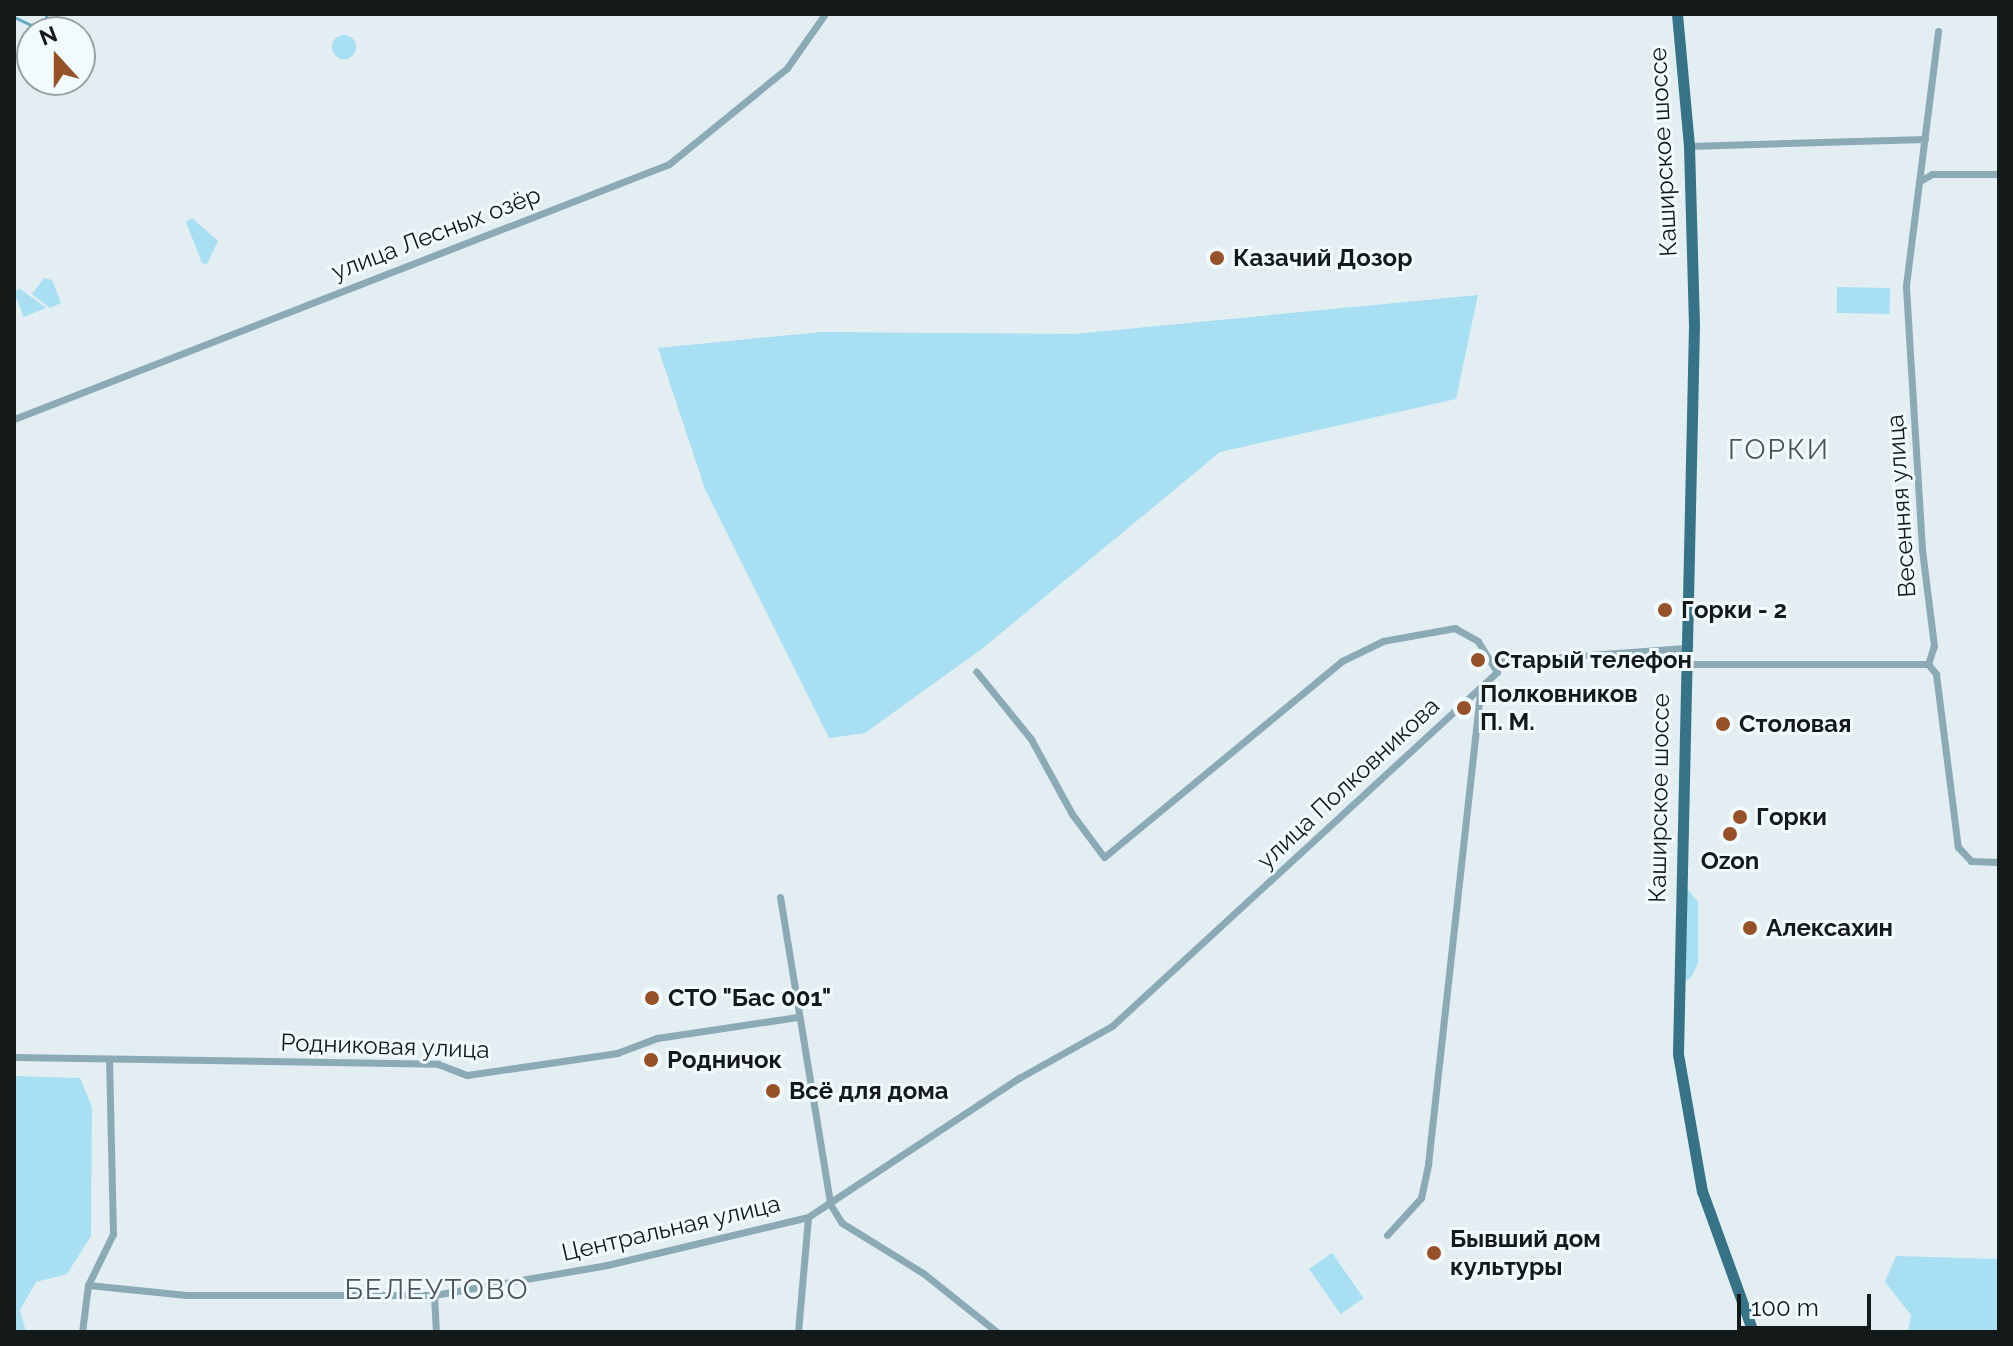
<!DOCTYPE html>
<meta charset="utf-8">
<style>
body{margin:0}
#map{position:relative;width:2013px;height:1346px;overflow:hidden;background:#e2eef2;font-family:Raleway,sans-serif}
div>[style]{position:absolute}
.green>*{inset:0;background:#a8dff2;transform-origin:0 0}
.round{border-radius:50%}
.stream>*{height:3px;margin:-1.5px;padding:0 1.5px;transform-origin:1.5px;border-radius:1.5px;background:#62abc3}
.minor>*{height:7px;margin:-3.5px;padding:0 3.5px;transform-origin:3.5px;border-radius:3.5px;background:#8caab5}
.primary>*{height:11px;margin:-5.5px;padding:0 5.5px;transform-origin:5.5px;border-radius:5.5px;background:#377386}
.dots>*{width:22px;height:22px;translate:-50% -50%;box-sizing:border-box;border:4px solid #f1fbfe;border-radius:50%}
span{translate:-50% -50%;white-space:nowrap;text-align:center;line-height:1.15;-webkit-text-stroke:6px #f1fbfe;paint-order:stroke}
.street-label{font-size:24px;color:#14191a}
.poi-label{font-size:24px;color:#14191a;font-weight:700}
.left{translate:0 -50%;text-align:left}
.quarter-label{font-size:28px;color:#4b5559;letter-spacing:2px}
.frame{position:absolute;inset:0;border:16px solid #14191a;pointer-events:none}
.north{position:absolute;left:16px;top:16px;width:80px;height:80px;box-sizing:border-box;background:#f1fbfe;border:2px solid #99a1a3;border-radius:50%;rotate:339deg;font-size:22px;font-weight:700;line-height:32px;text-align:center;color:#14191a}
.north::after{content:'';display:block;margin:auto;width:28px;height:36px;background:#975128;clip-path:polygon(50% 0,100% 100%,50% 72%,0 100%)}
.scale{position:absolute;left:1737px;top:1294px;width:134px;height:36px;box-sizing:border-box;border:4px solid #14191a;border-top:0;padding-left:10px;font-size:24px;line-height:28px;white-space:nowrap;color:#14191a;-webkit-text-stroke:6px #f1fbfe;paint-order:stroke}
</style>
<div id="map">
<div class="green">
<i class="round" style="left:332px;top:35px;width:24px;height:24px"></i>
<i style="clip-path:polygon(192px 218px,218px 241px,207px 264px,202px 263px,186px 222px)"></i>
<i style="clip-path:polygon(44px 278px,52px 280px,61px 303px,50px 308px,32px 294px)"></i>
<i style="left:1837px;top:287px;width:53px;height:26px;rotate:1deg"></i>
<i style="clip-path:polygon(19px 288px,46px 308px,24px 317px,14px 293px)"></i>
<i style="clip-path:polygon(1478px 295px,1456px 399px,1220px 452px,983px 648px,865px 733px,829px 738px,705px 489px,658px 348px,821px 332px,1074px 334px)"></i>
<i style="clip-path:polygon(1685px 886px,1698px 902px,1698px 963px,1691px 978px,1683px 981px)"></i>
<i style="clip-path:polygon(14px 1076px,80px 1078px,92px 1107px,91px 1236px,67px 1274px,36px 1282px,20px 1310px,26px 1332px,14px 1332px)"></i>
<i style="left:1332px;top:1253px;width:55px;height:28px;rotate:55deg"></i>
<i style="clip-path:polygon(1896px 1256px,1999px 1259px,1999px 1332px,1908px 1332px,1911px 1315px,1885px 1282px)"></i>
</div>
<div class="stream">
<i style="left:14px;top:17px;width:19px;rotate:25deg"></i>
<i style="left:31px;top:25px;width:13px;rotate:-13deg"></i>
<i style="left:44px;top:22px;width:9px;rotate:-69deg"></i>
</div>
<div class="minor">
<i style="left:1689px;top:146px;width:236px;rotate:-1.7deg"></i>
<i style="left:1920px;top:181px;width:14px;rotate:-30deg"></i>
<i style="left:1932px;top:174px;width:67px"></i>
<i style="left:14px;top:419px;width:703px;rotate:-21.27deg"></i>
<i style="left:669px;top:164px;width:152px;rotate:-39.1deg"></i>
<i style="left:787px;top:68px;width:66px;rotate:-54.9deg"></i>
<i style="left:1494px;top:662px;width:192px;rotate:-4.2deg"></i>
<i style="left:1686px;top:664px;width:242px"></i>
<i style="left:1928px;top:664px;width:19px;rotate:-72deg"></i>
<i style="left:1934px;top:646px;width:98px;rotate:-97.1deg"></i>
<i style="left:1922px;top:549px;width:264px;rotate:-93.5deg"></i>
<i style="left:1906px;top:285px;width:256px;rotate:-82.8deg"></i>
<i style="left:1928px;top:664px;width:13px;rotate:51deg"></i>
<i style="left:1936px;top:674px;width:174px;rotate:82.8deg"></i>
<i style="left:1958px;top:847px;width:19px;rotate:47deg"></i>
<i style="left:1971px;top:861px;width:28px;rotate:2deg"></i>
<i style="left:780px;top:897px;width:311px;rotate:80.7deg"></i>
<i style="left:830px;top:1204px;width:22px;rotate:58deg"></i>
<i style="left:842px;top:1223px;width:95px;rotate:31.7deg"></i>
<i style="left:923px;top:1273px;width:95px;rotate:38.6deg"></i>
<i style="left:14px;top:1057px;width:424px;rotate:0.9deg"></i>
<i style="left:438px;top:1064px;width:31px;rotate:21deg"></i>
<i style="left:467px;top:1075px;width:152px;rotate:-8.3deg"></i>
<i style="left:617px;top:1053px;width:43px;rotate:-20.6deg"></i>
<i style="left:657px;top:1038px;width:142px;rotate:-8.5deg"></i>
<i style="left:1387px;top:1235px;width:50px;rotate:-47.4deg"></i>
<i style="left:1421px;top:1198px;width:35px;rotate:-78deg"></i>
<i style="left:1428px;top:1164px;width:480px;rotate:-83.7deg"></i>
<i style="left:88px;top:1285px;width:99px;rotate:5.8deg"></i>
<i style="left:186px;top:1295px;width:248px"></i>
<i style="left:434px;top:1295px;width:176px;rotate:-9.8deg"></i>
<i style="left:607px;top:1265px;width:207px;rotate:-13.4deg"></i>
<i style="left:808px;top:1217px;width:253px;rotate:-33.4deg"></i>
<i style="left:1019px;top:1078px;width:107px;rotate:-29.2deg"></i>
<i style="left:1112px;top:1026px;width:523px;rotate:-42.6deg"></i>
<i style="left:1497px;top:672px;width:36px;rotate:-122deg"></i>
<i style="left:1478px;top:641px;width:26px;rotate:-151deg"></i>
<i style="left:1455px;top:628px;width:73px;rotate:169.8deg"></i>
<i style="left:1383px;top:641px;width:46px;rotate:154deg"></i>
<i style="left:1342px;top:661px;width:308px;rotate:140.5deg"></i>
<i style="left:1104px;top:857px;width:54px;rotate:-126.7deg"></i>
<i style="left:1072px;top:814px;width:85px;rotate:-118.7deg"></i>
<i style="left:1031px;top:739px;width:87px;rotate:-129deg"></i>
<i style="left:434px;top:1295px;width:37px;rotate:87deg"></i>
<i style="left:82px;top:1332px;width:47px;rotate:-82.7deg"></i>
<i style="left:88px;top:1285px;width:57px;rotate:-63.9deg"></i>
<i style="left:113px;top:1234px;width:174px;rotate:-91.3deg"></i>
<i style="left:798px;top:1332px;width:115px;rotate:-85deg"></i>
</div>
<div class="primary">
<i style="left:1677px;top:14px;width:133px;rotate:84.8deg"></i>
<i style="left:1689px;top:146px;width:180px;rotate:88.4deg"></i>
<i style="left:1694px;top:326px;width:728px;rotate:91.26deg"></i>
<i style="left:1678px;top:1054px;width:139px;rotate:80.1deg"></i>
<i style="left:1702px;top:1191px;width:150px;rotate:70.1deg"></i>
</div>
<div class="dots">
<i style="left:1217px;top:258px;background:#975128"></i>
<i style="left:1665px;top:610px;background:#975128"></i>
<i style="left:1478px;top:660px;background:#975128"></i>
<i style="left:1464px;top:708px;background:#975128"></i>
<i style="left:1723px;top:724px;background:#975128"></i>
<i style="left:1740px;top:817px;background:#975128"></i>
<i style="left:1730px;top:834px;background:#975128"></i>
<i style="left:1750px;top:928px;background:#975128"></i>
<i style="left:652px;top:998px;background:#975128"></i>
<i style="left:651px;top:1060px;background:#975128"></i>
<i style="left:773px;top:1091px;background:#975128"></i>
<i style="left:1434px;top:1253px;background:#975128"></i>
</div>
<div class="street-label">
<span style="left:1663px;top:152px;rotate:-93deg">Каширское шоссе</span>
<span style="left:436px;top:233px;rotate:-21deg">улица Лесных озёр</span>
<span style="left:1901px;top:506px;rotate:-94deg">Весенняя улица</span>
<span style="left:1348px;top:783px;rotate:-43deg">улица Полковникова</span>
<span style="left:1659px;top:798px;rotate:-89deg">Каширское шоссе</span>
<span style="left:385px;top:1046px;rotate:2deg">Родниковая улица</span>
<span style="left:671px;top:1228px;rotate:-13deg">Центральная улица</span>
</div>
<div class="poi-label">
<span class="left" style="left:1233px;top:258px">Казачий Дозор</span>
<span class="left" style="left:1681px;top:610px">Горки - 2</span>
<span class="left" style="left:1494px;top:660px">Старый телефон</span>
<span class="left" style="left:1480px;top:708px">Полковников<br>П. М.</span>
<span class="left" style="left:1739px;top:724px">Столовая</span>
<span class="left" style="left:1756px;top:817px">Горки</span>
<span style="left:1730px;top:861px">Ozon</span>
<span class="left" style="left:1766px;top:928px">Алексахин</span>
<span class="left" style="left:668px;top:998px">СТО "Бас 001"</span>
<span class="left" style="left:667px;top:1060px">Родничок</span>
<span class="left" style="left:789px;top:1091px">Всё для дома</span>
<span class="left" style="left:1450px;top:1253px">Бывший дом<br>культуры</span>
</div>
<div class="quarter-label">
<span style="left:1779px;top:450px">ГОРКИ</span>
<span style="left:437px;top:1290px">БЕЛЕУТОВО</span>
</div>
<div class="frame"></div>
<div class="north">N</div>
<div class="scale">100 m</div>
</div>
